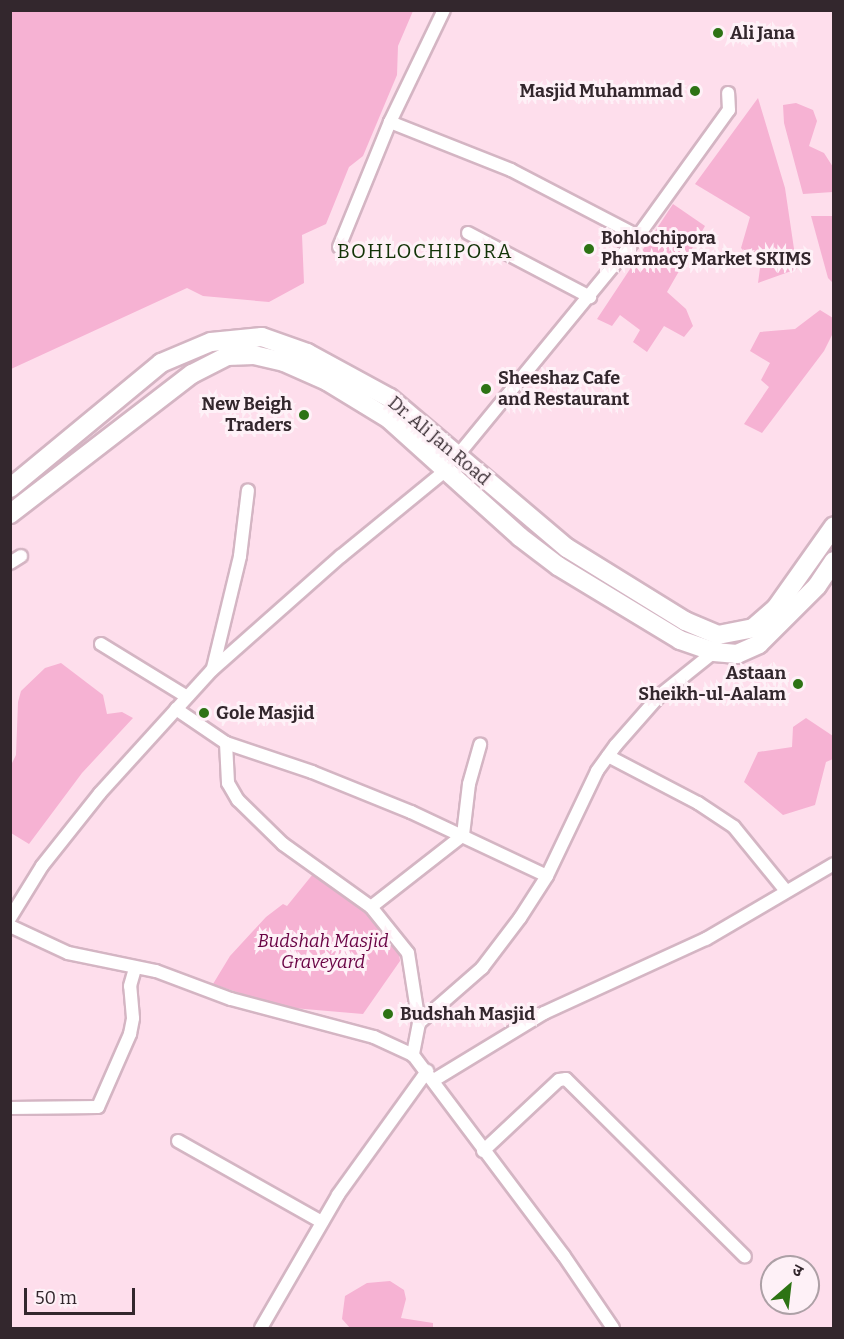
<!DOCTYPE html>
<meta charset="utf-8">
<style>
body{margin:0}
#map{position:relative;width:844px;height:1339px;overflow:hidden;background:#fedeec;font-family:Bitter,"Noto Sans Devanagari",serif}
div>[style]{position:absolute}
.green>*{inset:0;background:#f6b2d3}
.roads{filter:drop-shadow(2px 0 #d4b5c3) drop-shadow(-2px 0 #d4b5c3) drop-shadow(0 2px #d4b5c3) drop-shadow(0 -2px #d4b5c3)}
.street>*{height:12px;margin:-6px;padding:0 6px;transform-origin:6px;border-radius:6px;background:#fff}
.primary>*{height:18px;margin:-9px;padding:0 9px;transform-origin:9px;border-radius:9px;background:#fff}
.dots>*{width:16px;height:16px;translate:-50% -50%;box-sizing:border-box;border:3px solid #fef1f7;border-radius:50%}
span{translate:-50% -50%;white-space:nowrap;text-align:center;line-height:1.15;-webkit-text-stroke:6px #fef1f7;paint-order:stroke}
.poi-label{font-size:18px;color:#33272d;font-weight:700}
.left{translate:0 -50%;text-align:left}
.right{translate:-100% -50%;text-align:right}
.street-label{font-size:18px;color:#33272d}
.park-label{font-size:18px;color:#690344;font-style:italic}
.neighbourhood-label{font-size:20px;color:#123307;letter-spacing:1.5px}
.frame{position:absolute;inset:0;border:12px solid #33272d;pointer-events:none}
.north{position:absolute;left:760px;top:1255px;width:60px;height:60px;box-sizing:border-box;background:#fef1f7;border:2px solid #ada0a6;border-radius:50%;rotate:28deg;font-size:16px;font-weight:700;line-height:24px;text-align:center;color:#33272d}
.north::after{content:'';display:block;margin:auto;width:21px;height:27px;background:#2d7314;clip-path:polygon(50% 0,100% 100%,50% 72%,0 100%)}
.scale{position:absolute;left:24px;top:1288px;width:111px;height:27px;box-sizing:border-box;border:3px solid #33272d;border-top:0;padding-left:8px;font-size:18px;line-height:21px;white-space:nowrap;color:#33272d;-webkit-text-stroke:4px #fef1f7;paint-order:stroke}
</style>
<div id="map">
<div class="green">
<i style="clip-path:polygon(10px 11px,11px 10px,413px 11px,398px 46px,397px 75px,363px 156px,349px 167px,326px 224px,302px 235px,304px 283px,269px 302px,203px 296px,187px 288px,11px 369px)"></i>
<i style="clip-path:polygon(758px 98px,785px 188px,797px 269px,758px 283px,760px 268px,741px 248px,750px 217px,695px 184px)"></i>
<i style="clip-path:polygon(796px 103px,813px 110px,817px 121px,809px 146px,824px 153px,833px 167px,833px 192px,803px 194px,784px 123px,783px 105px)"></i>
<i style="clip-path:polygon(673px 204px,705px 226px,667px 292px,686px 309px,693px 326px,684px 337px,664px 326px,647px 352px,633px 342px,640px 330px,620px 315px,612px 326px,597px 319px)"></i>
<i style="clip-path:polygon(811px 216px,833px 216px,833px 283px,828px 278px)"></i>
<i style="clip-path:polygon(820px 310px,833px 318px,833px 333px,824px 351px,762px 433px,744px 424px,769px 387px,761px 380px,770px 363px,750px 351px,760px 332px,795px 329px)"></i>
<i style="clip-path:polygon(61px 663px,103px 695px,107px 714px,122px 712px,133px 718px,82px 773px,29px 844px,11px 833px,11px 765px,16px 755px,18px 702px,21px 691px,45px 668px)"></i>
<i style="clip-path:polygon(806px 718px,833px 736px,833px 759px,826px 762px,815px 805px,783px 815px,744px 782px,758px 752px,792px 747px,793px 727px)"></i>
<i style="clip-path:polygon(313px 874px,365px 910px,398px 945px,400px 961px,363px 1014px,281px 1007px,213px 984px,230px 956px,266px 917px,283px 904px,287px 906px)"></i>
<i style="clip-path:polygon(390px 1281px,404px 1290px,406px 1299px,401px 1318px,433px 1323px,433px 1328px,350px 1328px,342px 1319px,345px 1296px,367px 1283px)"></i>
</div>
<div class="roads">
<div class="street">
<i style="left:390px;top:122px;width:130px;rotate:21.6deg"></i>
<i style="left:511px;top:170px;width:143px;rotate:27.5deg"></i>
<i style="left:468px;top:233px;width:138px;rotate:27.7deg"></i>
<i style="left:339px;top:247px;width:135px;rotate:-67.8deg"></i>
<i style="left:390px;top:122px;width:124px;rotate:-64.3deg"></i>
<i style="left:458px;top:455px;width:283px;rotate:-50.6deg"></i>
<i style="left:638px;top:236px;width:155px;rotate:-54.2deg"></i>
<i style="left:729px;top:110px;width:17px;rotate:-93deg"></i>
<i style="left:10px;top:563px;width:13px;rotate:-32deg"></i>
<i style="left:101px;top:644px;width:101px;rotate:31.6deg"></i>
<i style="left:213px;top:668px;width:115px;rotate:-76.4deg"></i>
<i style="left:240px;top:556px;width:66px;rotate:-83.1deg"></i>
<i style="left:176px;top:709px;width:60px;rotate:34.2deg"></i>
<i style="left:226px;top:743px;width:91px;rotate:18.6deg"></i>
<i style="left:312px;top:772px;width:107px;rotate:22deg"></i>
<i style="left:411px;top:812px;width:150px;rotate:25.2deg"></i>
<i style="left:226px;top:743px;width:40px;rotate:87.1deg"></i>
<i style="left:228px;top:783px;width:20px;rotate:60deg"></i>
<i style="left:238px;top:800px;width:63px;rotate:44.4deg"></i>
<i style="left:283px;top:844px;width:108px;rotate:35.6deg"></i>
<i style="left:371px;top:907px;width:59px;rotate:51.2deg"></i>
<i style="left:408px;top:953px;width:71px;rotate:81.1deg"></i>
<i style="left:419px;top:1023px;width:33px;rotate:101deg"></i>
<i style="left:608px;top:756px;width:102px;rotate:27.6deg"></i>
<i style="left:698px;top:803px;width:43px;rotate:33.7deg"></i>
<i style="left:734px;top:827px;width:82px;rotate:50.9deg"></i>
<i style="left:371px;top:907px;width:117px;rotate:-38deg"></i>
<i style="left:463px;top:835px;width:51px;rotate:-83.3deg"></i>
<i style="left:469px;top:784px;width:41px;rotate:-74.2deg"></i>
<i style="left:10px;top:918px;width:61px;rotate:-58.4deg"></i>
<i style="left:42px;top:866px;width:93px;rotate:-51.5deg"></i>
<i style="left:100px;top:793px;width:166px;rotate:-47.7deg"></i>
<i style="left:212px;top:670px;width:172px;rotate:-41.5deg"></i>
<i style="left:341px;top:556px;width:136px;rotate:-39.3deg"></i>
<i style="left:10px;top:926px;width:64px;rotate:25deg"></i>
<i style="left:68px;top:953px;width:90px;rotate:11.6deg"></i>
<i style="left:156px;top:971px;width:80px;rotate:20.5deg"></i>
<i style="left:231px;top:999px;width:148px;rotate:14.9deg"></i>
<i style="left:374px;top:1037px;width:43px;rotate:24.8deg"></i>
<i style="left:413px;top:1055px;width:251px;rotate:53.1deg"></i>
<i style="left:564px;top:1256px;width:87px;rotate:55.8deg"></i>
<i style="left:419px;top:1023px;width:84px;rotate:-41.1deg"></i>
<i style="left:482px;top:968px;width:63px;rotate:-52.8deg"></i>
<i style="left:520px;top:918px;width:50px;rotate:-57.3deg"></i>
<i style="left:547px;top:876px;width:116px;rotate:-64.5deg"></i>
<i style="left:597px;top:771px;width:32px;rotate:-54deg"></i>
<i style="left:616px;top:745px;width:65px;rotate:-48.7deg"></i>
<i style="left:659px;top:696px;width:70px;rotate:-38.7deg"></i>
<i style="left:434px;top:1080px;width:129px;rotate:-31.3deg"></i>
<i style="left:544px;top:1013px;width:178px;rotate:-24.6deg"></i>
<i style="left:706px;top:939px;width:148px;rotate:-30.4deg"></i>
<i style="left:10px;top:1108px;width:88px;rotate:-0.7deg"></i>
<i style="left:98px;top:1107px;width:80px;rotate:-66.3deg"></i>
<i style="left:130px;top:1034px;width:16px;rotate:-79deg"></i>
<i style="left:133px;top:1018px;width:32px;rotate:-95deg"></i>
<i style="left:130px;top:986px;width:19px;rotate:-74deg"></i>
<i style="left:178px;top:1141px;width:165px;rotate:29.4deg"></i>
<i style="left:483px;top:1151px;width:104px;rotate:-43.1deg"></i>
<i style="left:559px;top:1080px;width:7px;rotate:-8deg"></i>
<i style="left:566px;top:1079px;width:252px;rotate:44.8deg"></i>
<i style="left:261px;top:1328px;width:154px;rotate:-59.9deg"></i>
<i style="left:338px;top:1195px;width:153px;rotate:-54.3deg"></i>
</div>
<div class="primary">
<i style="left:10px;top:488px;width:196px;rotate:-39.6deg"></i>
<i style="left:161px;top:363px;width:54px;rotate:-22.8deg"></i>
<i style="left:211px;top:342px;width:51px;rotate:-5.6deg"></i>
<i style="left:262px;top:337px;width:48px;rotate:19.6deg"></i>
<i style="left:307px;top:353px;width:94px;rotate:28.5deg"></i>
<i style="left:390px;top:398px;width:232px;rotate:40.3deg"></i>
<i style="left:567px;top:548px;width:139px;rotate:31.7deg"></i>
<i style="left:685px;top:621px;width:36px;rotate:23deg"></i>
<i style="left:718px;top:635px;width:36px;rotate:-11deg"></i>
<i style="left:753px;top:628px;width:30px;rotate:-41deg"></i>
<i style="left:776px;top:608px;width:100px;rotate:-54.7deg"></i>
<i style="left:10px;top:514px;width:230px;rotate:-37.6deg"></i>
<i style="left:192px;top:374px;width:39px;rotate:-27deg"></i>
<i style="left:227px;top:356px;width:27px;rotate:-2deg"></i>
<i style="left:254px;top:355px;width:31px;rotate:13deg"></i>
<i style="left:284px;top:362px;width:47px;rotate:23.8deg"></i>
<i style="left:327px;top:381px;width:73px;rotate:31.5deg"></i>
<i style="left:389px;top:419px;width:176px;rotate:42deg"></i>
<i style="left:520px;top:537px;width:48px;rotate:37.3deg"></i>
<i style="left:558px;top:566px;width:143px;rotate:31.2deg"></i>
<i style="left:680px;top:640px;width:36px;rotate:19deg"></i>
<i style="left:714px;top:652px;width:23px;rotate:5deg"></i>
<i style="left:737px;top:654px;width:24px;rotate:-24deg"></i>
<i style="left:759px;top:644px;width:82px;rotate:-45deg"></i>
<i style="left:817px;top:586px;width:30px;rotate:-56deg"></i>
</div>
</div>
<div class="dots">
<i style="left:718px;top:33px;background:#2d7314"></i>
<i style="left:695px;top:91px;background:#2d7314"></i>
<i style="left:589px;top:249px;background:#2d7314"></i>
<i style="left:486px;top:389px;background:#2d7314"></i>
<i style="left:304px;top:415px;background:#2d7314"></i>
<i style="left:798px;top:684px;background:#2d7314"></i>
<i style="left:204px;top:713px;background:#2d7314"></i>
<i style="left:388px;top:1014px;background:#2d7314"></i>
</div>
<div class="poi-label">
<span class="left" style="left:730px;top:33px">Ali Jana</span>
<span class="right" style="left:683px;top:91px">Masjid Muhammad</span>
<span class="left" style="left:601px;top:249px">Bohlochipora<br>Pharmacy Market SKIMS</span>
<span class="left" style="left:498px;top:389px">Sheeshaz Cafe<br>and Restaurant</span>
<span class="right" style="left:292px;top:415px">New Beigh<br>Traders</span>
<span class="right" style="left:786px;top:684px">Astaan<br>Sheikh-ul-Aalam</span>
<span class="left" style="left:216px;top:713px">Gole Masjid</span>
<span class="left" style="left:400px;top:1014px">Budshah Masjid</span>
</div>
<div class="street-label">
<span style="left:439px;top:441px;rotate:40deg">Dr. Ali Jan Road</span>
</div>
<div class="park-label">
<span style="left:323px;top:952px">Budshah Masjid<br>Graveyard</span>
</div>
<div class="neighbourhood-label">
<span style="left:425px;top:251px">BOHLOCHIPORA</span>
</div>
<div class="frame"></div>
<div class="north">उ</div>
<div class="scale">50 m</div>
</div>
